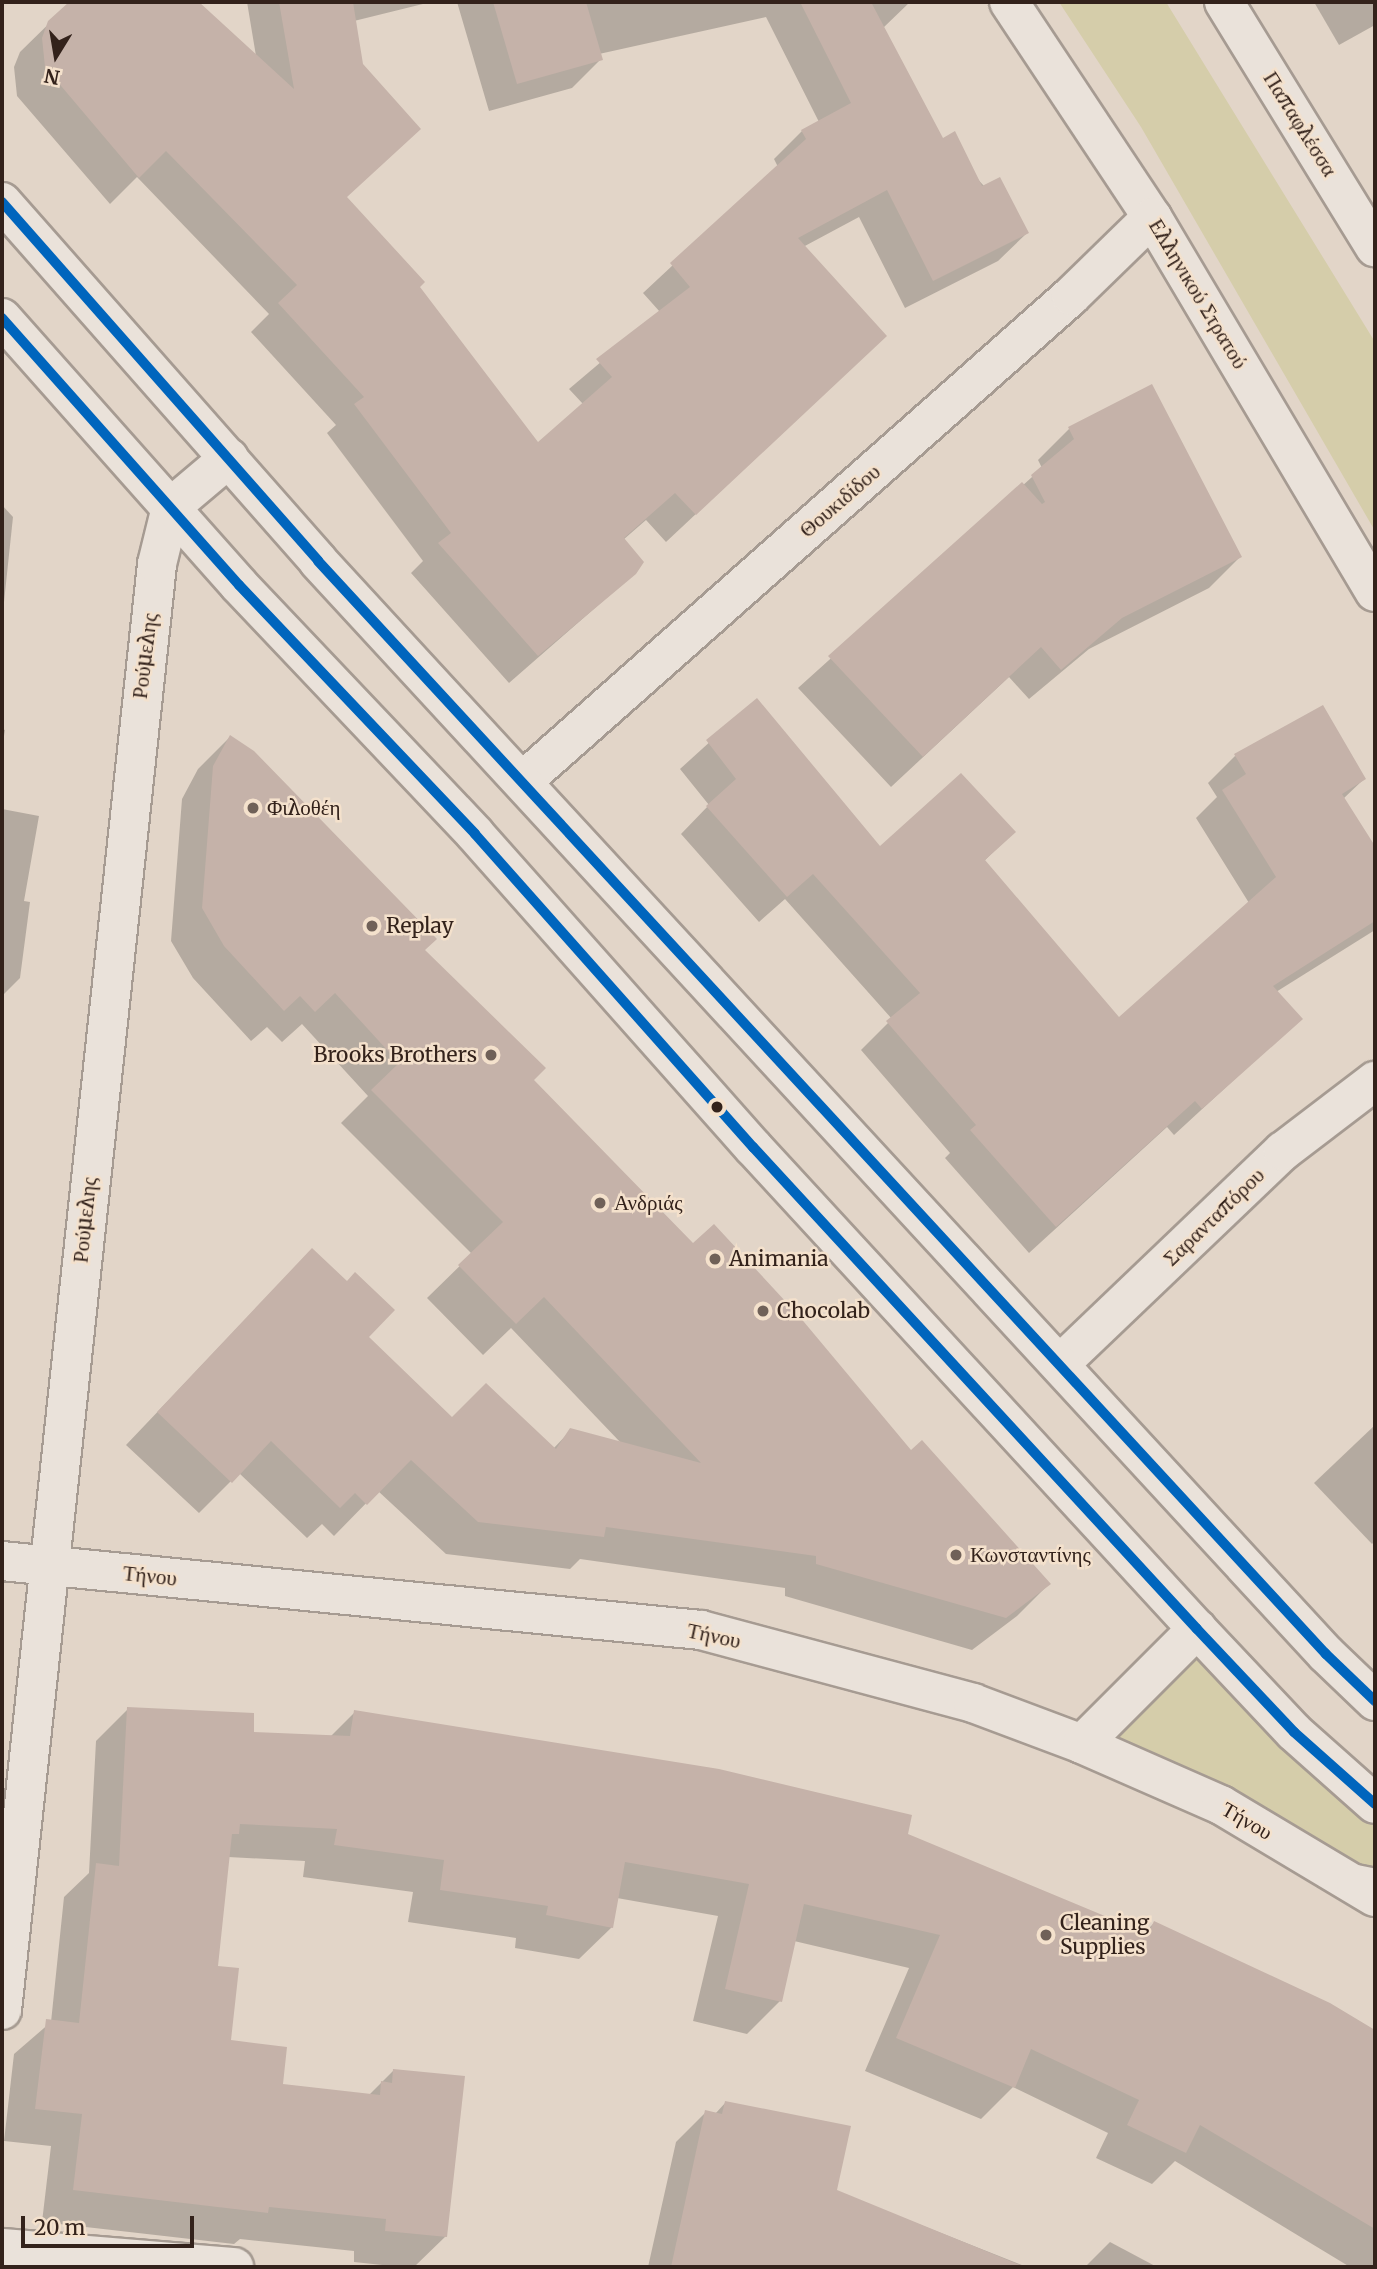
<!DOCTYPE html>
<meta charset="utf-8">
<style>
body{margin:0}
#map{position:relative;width:1377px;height:2269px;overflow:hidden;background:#e2d5c8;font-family:Merriweather,serif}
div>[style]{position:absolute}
.green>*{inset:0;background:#d5cdaa}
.shadow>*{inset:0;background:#0003}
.building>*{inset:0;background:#c5b2a9}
.roads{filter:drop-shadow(2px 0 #a69b92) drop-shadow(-2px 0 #a69b92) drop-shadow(0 2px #a69b92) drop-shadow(0 -2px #a69b92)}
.street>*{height:38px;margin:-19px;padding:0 19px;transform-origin:19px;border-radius:19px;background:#eae2da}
.secondary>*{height:38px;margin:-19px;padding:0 19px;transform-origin:19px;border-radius:19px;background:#eae2da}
.bus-1>*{height:10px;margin:-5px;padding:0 5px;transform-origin:5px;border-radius:5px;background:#0065bd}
.dots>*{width:19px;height:19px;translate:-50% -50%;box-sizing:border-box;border:4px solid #f4e1cc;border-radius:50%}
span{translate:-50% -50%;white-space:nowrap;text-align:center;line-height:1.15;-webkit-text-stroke:5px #f4e1cc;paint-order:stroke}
.street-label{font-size:21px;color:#33221b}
.poi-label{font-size:21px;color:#33221b}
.left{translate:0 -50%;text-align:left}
.right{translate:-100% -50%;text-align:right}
.frame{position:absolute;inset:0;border:4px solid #33221b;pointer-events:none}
.north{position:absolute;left:21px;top:21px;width:70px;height:70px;-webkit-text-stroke:5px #f4e1cc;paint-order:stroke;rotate:191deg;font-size:19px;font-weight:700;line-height:28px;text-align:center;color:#33221b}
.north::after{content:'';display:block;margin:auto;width:24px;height:32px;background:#33221b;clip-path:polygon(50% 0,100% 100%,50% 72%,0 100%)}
.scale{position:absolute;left:21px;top:2216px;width:173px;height:32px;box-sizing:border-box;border:4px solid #33221b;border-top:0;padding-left:9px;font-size:21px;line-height:24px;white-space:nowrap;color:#33221b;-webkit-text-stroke:5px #f4e1cc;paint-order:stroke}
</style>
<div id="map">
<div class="green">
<i style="clip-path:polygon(1059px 2px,1166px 2px,1375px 342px,1375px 531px,1141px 127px)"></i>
<i style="clip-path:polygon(1197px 1629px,1375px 1804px,1375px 1888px,1082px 1744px)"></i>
</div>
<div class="shadow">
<i style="clip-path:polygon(71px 2px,196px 2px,256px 56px,247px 2px,431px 2px,354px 21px,346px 198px,538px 444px,583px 404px,569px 389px,660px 312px,643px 293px,778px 167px,774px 159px,802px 131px,819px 122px,766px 17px,599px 54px,601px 59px,572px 88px,489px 111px,457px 2px,910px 2px,883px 28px,942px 140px,1027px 233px,998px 261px,905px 308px,859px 217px,803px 247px,856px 364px,666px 542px,646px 520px,623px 540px,635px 573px,509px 683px,411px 573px,423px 561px,327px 433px,336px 425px,251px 332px,269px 314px,137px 177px,110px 204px,17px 96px,14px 67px,20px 52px)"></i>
<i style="clip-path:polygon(1314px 2px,1375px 2px,1375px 25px,1339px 45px)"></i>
<i style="clip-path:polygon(1152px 387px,1240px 557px,1209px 588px,1089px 649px,1029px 699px,1009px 677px,891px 787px,798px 688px,1042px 468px,1038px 460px,1069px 429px)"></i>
<i style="clip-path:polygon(2px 505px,13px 517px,2px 621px)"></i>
<i style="clip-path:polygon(756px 700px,880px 849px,1014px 832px,983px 862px,1119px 1019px,1249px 903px,1196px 818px,1217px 797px,1208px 783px,1235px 756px,1364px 779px,1343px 799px,1375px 849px,1375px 930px,1276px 992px,1300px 1019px,1174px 1135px,1167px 1127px,1029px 1253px,945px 1158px,950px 1153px,861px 1050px,892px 1019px,785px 899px,759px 922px,681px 834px,709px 805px,680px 769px)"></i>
<i style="clip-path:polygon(2px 729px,5px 730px,2px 748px)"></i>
<i style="clip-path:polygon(230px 737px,423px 950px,532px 1080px,693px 1246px,1049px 1584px,1017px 1616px,972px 1650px,785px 1596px,785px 1588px,580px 1559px,570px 1569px,446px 1554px,378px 1491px,334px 1536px,322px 1524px,307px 1538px,239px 1473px,199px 1513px,126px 1445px,280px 1283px,367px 1337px,452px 1419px,553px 1449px,571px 1430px,621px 1443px,511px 1328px,483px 1355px,427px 1298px,472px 1254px,341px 1123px,368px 1096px,302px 1024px,282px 1042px,267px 1027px,251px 1041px,193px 978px,171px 941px,182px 799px,198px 769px)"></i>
<i style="clip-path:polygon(2px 809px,39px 816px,24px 901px,30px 902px,20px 978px,2px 996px)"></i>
<i style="clip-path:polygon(1375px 1425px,1375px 1541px,1372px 1544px,1314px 1483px)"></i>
<i style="clip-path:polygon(128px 1709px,252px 1733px,330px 1737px,355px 1712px,906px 1835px,1143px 1934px,1154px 1923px,1329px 2005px,1375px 2033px,1375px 2267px,1350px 2267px,1175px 2161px,1152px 2184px,1096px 2158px,1108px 2133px,1013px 2087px,981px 2119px,865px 2071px,909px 1968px,794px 1941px,780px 2001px,747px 2034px,693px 2021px,718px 1916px,617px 1898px,612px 1927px,579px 1959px,515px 1948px,516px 1938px,408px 1922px,413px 1892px,303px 1877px,305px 1861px,228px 1857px,216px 1967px,229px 2042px,281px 2085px,369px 2095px,393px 2071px,446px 2236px,414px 2267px,401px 2267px,354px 2262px,354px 2251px,240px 2239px,234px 2244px,42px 2222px,51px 2146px,4px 2141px,14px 2054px,51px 2022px,64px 1897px,89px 1873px,96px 1741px)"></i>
<i style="clip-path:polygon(726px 2102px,835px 2191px,1027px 2267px,648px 2267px,676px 2142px,706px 2112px,715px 2114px)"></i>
<i style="clip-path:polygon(1110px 2242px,1157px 2267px,1085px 2267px)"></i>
</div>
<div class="building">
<i style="clip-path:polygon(69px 2px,199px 2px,294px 89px,279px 2px,353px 2px,363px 64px,421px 129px,347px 197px,425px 282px,420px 287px,538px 442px,612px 377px,596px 359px,690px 287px,670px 263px,806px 139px,801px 130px,851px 103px,800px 2px,871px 2px,943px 138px,955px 131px,982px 186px,1000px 177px,1029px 233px,933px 281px,887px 190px,798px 238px,887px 336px,696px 515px,675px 493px,624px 538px,644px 562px,636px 574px,538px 656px,438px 543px,451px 533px,354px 404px,364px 397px,278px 303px,297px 285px,166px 151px,139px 178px,45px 67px,42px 38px,48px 21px)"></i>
<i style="clip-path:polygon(493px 2px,586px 2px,603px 60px,517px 84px)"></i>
<i style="clip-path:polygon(1152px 384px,1242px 557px,1122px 618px,1061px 670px,1041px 647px,923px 757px,828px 656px,1022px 482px,1042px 504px,1045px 502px,1031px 475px,1074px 439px,1068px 427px)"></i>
<i style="clip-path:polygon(757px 698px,880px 846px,961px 773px,1016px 832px,985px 860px,1119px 1017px,1276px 877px,1222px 790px,1246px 774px,1234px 754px,1323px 705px,1366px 779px,1342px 794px,1375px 846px,1375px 921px,1273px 986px,1303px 1019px,1202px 1109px,1195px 1101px,1056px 1227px,970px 1130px,976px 1125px,886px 1021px,920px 993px,813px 874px,787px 897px,706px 806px,736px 779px,706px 740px)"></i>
<i style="clip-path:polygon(230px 735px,254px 751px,437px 939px,425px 950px,546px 1068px,534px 1080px,693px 1243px,714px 1224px,799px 1316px,911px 1450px,922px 1440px,1051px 1584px,1006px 1618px,816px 1564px,816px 1556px,606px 1527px,604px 1537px,478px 1522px,411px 1460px,367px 1505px,355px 1493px,340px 1508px,271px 1441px,232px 1483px,157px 1412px,312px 1248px,347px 1281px,355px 1272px,395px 1310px,369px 1337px,452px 1417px,486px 1383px,556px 1449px,570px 1428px,701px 1463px,544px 1297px,516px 1324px,458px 1265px,503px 1222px,371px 1090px,399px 1063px,335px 993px,315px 1012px,300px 996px,284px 1011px,224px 946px,202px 908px,213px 766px)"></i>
<i style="clip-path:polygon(127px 1707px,254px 1713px,254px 1732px,350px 1736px,354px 1710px,719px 1769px,912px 1815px,908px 1834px,1148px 1934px,1154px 1921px,1330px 2003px,1375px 2030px,1375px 2229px,1200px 2125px,1186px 2153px,1127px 2125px,1139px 2100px,1031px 2049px,1015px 2088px,896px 2038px,940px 1935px,804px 1904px,782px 2002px,725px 1989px,749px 1884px,625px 1862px,613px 1928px,546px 1915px,548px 1906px,440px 1890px,444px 1860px,334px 1845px,337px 1829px,240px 1824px,239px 1834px,232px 1834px,218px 1966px,239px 1968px,231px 2040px,287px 2047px,283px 2084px,380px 2095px,381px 2081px,392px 2083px,393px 2069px,465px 2076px,447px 2237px,385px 2231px,386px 2219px,269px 2207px,268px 2213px,73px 2190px,82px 2114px,35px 2109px,46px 2019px,79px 2023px,96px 1863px,119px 1866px)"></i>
<i style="clip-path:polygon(725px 2101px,851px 2126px,837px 2190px,1025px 2267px,671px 2267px,705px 2110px,722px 2114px)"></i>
</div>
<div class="roads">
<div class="street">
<i style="left:1009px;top:2px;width:258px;rotate:56.4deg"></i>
<i style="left:1152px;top:217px;width:436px;rotate:59.3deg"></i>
<i style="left:1224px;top:2px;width:288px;rotate:58.4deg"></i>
<i style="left:524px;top:780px;width:730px;rotate:-41.5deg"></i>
<i style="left:1071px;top:296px;width:113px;rotate:-44.3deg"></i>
<i style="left:1061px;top:1363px;width:307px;rotate:-43.7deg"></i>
<i style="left:1283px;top:1151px;width:116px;rotate:-37.3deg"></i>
<i style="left:2px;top:1561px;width:702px;rotate:5.64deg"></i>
<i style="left:701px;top:1630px;width:282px;rotate:15deg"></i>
<i style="left:973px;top:1703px;width:116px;rotate:20.6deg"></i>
<i style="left:1082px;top:1744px;width:152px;rotate:23.7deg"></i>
<i style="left:1221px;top:1805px;width:179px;rotate:30.9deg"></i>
<i style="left:2px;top:2248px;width:233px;rotate:4.7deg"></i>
</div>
<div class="secondary">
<i style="left:2px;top:202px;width:478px;rotate:48.6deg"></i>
<i style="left:318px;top:561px;width:1487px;rotate:47.32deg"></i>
<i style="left:1326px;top:1654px;width:68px;rotate:43.8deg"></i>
<i style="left:2px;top:318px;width:357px;rotate:48.4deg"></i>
<i style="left:239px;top:585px;width:343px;rotate:46.5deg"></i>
<i style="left:475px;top:834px;width:419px;rotate:48.4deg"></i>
<i style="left:753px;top:1147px;width:655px;rotate:47.35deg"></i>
<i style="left:1197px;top:1629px;width:141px;rotate:46.7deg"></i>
<i style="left:1294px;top:1732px;width:108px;rotate:41.6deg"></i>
<i style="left:1082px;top:1744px;width:163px;rotate:-45deg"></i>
<i style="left:1356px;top:1884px;width:19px;rotate:12deg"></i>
<i style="left:2px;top:2010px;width:1454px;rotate:-83.88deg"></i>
<i style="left:157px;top:564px;width:59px;rotate:-76.2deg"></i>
<i style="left:171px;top:507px;width:76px;rotate:-40.2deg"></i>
</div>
</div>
<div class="bus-1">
<i style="left:2px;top:202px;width:478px;rotate:48.6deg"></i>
<i style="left:318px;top:561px;width:1487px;rotate:47.32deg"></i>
<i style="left:1326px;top:1654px;width:68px;rotate:43.8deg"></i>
<i style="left:2px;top:318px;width:357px;rotate:48.4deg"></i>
<i style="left:239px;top:585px;width:343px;rotate:46.5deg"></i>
<i style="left:475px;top:834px;width:419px;rotate:48.4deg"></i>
<i style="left:753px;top:1147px;width:655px;rotate:47.35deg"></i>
<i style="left:1197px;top:1629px;width:141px;rotate:46.7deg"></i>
<i style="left:1294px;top:1732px;width:108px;rotate:41.6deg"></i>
</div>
<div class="dots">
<i style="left:253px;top:808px;background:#706158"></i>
<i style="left:372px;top:926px;background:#706158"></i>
<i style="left:491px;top:1055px;background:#706158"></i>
<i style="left:717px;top:1107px;background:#33221b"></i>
<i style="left:600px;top:1203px;background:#706158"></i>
<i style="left:715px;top:1259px;background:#706158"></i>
<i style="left:763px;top:1311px;background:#706158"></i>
<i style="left:956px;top:1555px;background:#706158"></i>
<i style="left:1046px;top:1935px;background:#706158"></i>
</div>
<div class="street-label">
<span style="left:1300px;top:124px;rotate:58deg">Παπαφλέσσα</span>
<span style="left:1198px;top:294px;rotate:59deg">Ελληνικού Στρατού</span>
<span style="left:840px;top:501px;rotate:-41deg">Θουκιδίδου</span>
<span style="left:145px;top:656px;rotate:-83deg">Ρούμελης</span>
<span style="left:1214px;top:1217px;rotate:-44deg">Σαρανταπόρου</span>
<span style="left:85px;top:1220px;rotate:-84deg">Ρούμελης</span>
<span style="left:150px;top:1576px;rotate:6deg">Τήνου</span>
<span style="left:714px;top:1636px;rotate:12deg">Τήνου</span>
<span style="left:1247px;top:1821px;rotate:30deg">Τήνου</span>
</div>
<div class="poi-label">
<span class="left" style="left:267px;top:808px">Φιλοθέη</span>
<span class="left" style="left:386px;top:926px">Replay</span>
<span class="right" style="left:477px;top:1055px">Brooks Brothers</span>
<span class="left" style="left:614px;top:1203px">Ανδριάς</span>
<span class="left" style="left:729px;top:1259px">Animania</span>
<span class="left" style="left:777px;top:1311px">Chocolab</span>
<span class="left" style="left:970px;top:1555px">Κωνσταντίνης</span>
<span class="left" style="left:1060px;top:1935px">Cleaning<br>Supplies</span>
</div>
<div class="frame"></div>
<div class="north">N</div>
<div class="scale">20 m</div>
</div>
